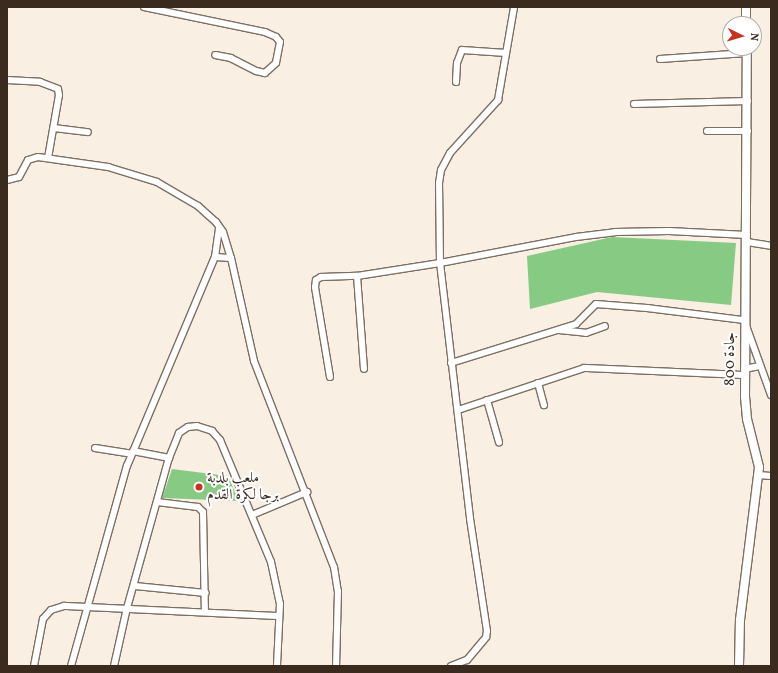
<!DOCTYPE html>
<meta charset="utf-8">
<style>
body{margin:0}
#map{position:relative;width:778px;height:673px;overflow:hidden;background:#faefe3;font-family:Vollkorn,Amiri,serif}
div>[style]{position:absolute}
.green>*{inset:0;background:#87ca83}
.roads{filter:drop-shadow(1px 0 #7e6f63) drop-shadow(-1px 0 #7e6f63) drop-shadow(0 1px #7e6f63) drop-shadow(0 -1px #7e6f63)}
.minor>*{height:6px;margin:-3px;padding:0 3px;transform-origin:3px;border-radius:3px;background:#fff}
.major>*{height:8px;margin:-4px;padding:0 4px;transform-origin:4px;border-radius:4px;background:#fff}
.dots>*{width:11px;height:11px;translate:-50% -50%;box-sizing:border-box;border:2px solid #fff;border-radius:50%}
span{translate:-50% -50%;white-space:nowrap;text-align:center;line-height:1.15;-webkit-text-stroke:4px #fff;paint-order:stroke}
.street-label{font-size:15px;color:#3b2a1e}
.poi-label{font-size:15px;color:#3b2a1e}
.left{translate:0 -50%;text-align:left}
.frame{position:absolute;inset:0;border:8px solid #3b2a1e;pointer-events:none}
.north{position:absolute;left:722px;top:16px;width:40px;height:40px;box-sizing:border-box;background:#fff;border:1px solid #b1aaa5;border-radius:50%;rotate:95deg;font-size:11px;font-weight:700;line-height:16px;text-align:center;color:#3b2a1e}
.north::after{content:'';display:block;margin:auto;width:14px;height:18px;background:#c8321e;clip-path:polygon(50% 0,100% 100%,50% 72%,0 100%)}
</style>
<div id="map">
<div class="green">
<i style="clip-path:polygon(612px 237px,736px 243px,731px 305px,597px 292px,530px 309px,527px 256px)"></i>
<i style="clip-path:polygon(172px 469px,228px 476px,239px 501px,162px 498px)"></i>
</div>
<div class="roads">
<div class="minor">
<i style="left:144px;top:7px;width:124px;rotate:11.7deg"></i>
<i style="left:265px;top:32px;width:12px;rotate:24deg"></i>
<i style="left:276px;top:37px;width:6px;rotate:51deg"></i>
<i style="left:280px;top:42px;width:21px;rotate:101deg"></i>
<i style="left:276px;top:63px;width:15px;rotate:138deg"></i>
<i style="left:265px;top:73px;width:9px;rotate:-167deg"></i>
<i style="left:256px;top:71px;width:28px;rotate:-153deg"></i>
<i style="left:231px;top:58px;width:16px;rotate:-169deg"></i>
<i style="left:660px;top:59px;width:87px;rotate:-3.9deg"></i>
<i style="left:7px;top:80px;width:33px;rotate:3deg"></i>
<i style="left:40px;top:82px;width:19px;rotate:21deg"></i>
<i style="left:58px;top:89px;width:6px;rotate:81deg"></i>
<i style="left:59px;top:95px;width:64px;rotate:99.9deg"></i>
<i style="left:456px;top:82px;width:19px;rotate:-87deg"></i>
<i style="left:457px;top:63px;width:14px;rotate:-69deg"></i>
<i style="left:462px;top:50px;width:44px;rotate:3.9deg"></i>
<i style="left:634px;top:104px;width:114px;rotate:-1.5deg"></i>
<i style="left:54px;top:128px;width:34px;rotate:7deg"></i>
<i style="left:707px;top:131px;width:41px"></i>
<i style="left:7px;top:180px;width:12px;rotate:-14deg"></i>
<i style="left:19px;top:177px;width:19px;rotate:-62deg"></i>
<i style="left:28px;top:160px;width:10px;rotate:-17deg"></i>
<i style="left:38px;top:157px;width:71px;rotate:8.1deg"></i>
<i style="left:108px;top:167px;width:51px;rotate:17deg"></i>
<i style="left:157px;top:182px;width:48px;rotate:30.3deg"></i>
<i style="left:198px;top:206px;width:24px;rotate:42deg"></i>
<i style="left:216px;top:222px;width:12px;rotate:55deg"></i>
<i style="left:223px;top:232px;width:27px;rotate:73deg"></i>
<i style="left:231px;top:258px;width:106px;rotate:77.4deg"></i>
<i style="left:254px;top:361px;width:221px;rotate:68.8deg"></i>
<i style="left:334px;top:567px;width:24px;rotate:81deg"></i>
<i style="left:338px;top:591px;width:75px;rotate:91.5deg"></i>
<i style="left:747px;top:242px;width:24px;rotate:9deg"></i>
<i style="left:215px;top:257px;width:16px;rotate:4deg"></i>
<i style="left:357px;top:276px;width:93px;rotate:85.7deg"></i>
<i style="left:559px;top:330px;width:27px;rotate:6deg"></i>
<i style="left:586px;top:333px;width:20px;rotate:-20deg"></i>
<i style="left:451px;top:363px;width:131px;rotate:-17.3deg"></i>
<i style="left:576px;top:324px;width:28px;rotate:-45deg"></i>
<i style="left:596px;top:304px;width:51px;rotate:4.5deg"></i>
<i style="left:647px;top:308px;width:98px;rotate:7.1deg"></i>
<i style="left:744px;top:320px;width:80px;rotate:70.2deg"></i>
<i style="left:744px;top:369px;width:16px;rotate:-11deg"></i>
<i style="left:330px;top:377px;width:91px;rotate:-99.5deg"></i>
<i style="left:315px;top:287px;width:7px;rotate:-82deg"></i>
<i style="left:316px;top:280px;width:6px;rotate:-31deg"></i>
<i style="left:321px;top:277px;width:36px;rotate:-2deg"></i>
<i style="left:357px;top:276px;width:84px;rotate:-8.9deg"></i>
<i style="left:440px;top:263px;width:138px;rotate:-10.8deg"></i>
<i style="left:576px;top:237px;width:39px;rotate:-7deg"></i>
<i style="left:615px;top:232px;width:54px;rotate:-1.1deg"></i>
<i style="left:669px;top:231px;width:78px;rotate:2.9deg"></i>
<i style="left:538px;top:383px;width:23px;rotate:75deg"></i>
<i style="left:487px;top:400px;width:44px;rotate:74.1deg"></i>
<i style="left:458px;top:410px;width:133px;rotate:-18.4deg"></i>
<i style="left:584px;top:368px;width:161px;rotate:2.5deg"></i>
<i style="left:95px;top:448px;width:37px;rotate:9deg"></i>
<i style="left:133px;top:451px;width:37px;rotate:11deg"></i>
<i style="left:758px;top:475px;width:13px;rotate:4deg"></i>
<i style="left:157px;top:502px;width:41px;rotate:7deg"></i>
<i style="left:198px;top:507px;width:7px;rotate:45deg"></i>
<i style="left:203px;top:512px;width:100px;rotate:88.9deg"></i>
<i style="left:252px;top:515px;width:60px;rotate:-22.7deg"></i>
<i style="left:135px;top:586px;width:71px;rotate:5.6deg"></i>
<i style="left:34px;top:666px;width:48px;rotate:-79.2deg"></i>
<i style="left:43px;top:619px;width:12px;rotate:-48deg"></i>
<i style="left:51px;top:610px;width:14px;rotate:-17deg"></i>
<i style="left:64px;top:606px;width:215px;rotate:2.7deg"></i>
<i style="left:71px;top:666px;width:208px;rotate:-74.4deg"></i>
<i style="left:127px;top:466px;width:227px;rotate:-67.2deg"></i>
<i style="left:215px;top:257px;width:29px;rotate:-82deg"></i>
<i style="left:114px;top:666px;width:59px;rotate:-77.4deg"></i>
<i style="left:127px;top:608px;width:156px;rotate:-74.4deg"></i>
<i style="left:169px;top:458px;width:27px;rotate:-68deg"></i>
<i style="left:179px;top:433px;width:11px;rotate:-34deg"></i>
<i style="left:188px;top:427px;width:9px;rotate:-6deg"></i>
<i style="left:197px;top:426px;width:16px;rotate:18deg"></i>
<i style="left:212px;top:431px;width:12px;rotate:48deg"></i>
<i style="left:220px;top:440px;width:132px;rotate:67.3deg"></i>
<i style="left:271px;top:562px;width:43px;rotate:77.9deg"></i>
<i style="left:280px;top:604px;width:62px;rotate:92.8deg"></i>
<i style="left:451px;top:666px;width:17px;rotate:-21deg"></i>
<i style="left:467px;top:660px;width:30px;rotate:-50deg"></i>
<i style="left:486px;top:637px;width:6px;rotate:-81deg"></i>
<i style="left:487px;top:631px;width:114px;rotate:-98.6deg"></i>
<i style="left:470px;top:518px;width:257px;rotate:-96.7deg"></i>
<i style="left:440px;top:263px;width:80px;rotate:-90.7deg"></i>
<i style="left:439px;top:183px;width:13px;rotate:-81deg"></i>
<i style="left:441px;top:170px;width:19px;rotate:-62deg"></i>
<i style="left:450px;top:153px;width:72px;rotate:-47.8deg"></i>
<i style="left:498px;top:100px;width:94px;rotate:-80.2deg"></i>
</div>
<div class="major">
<i style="left:746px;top:7px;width:17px;rotate:90deg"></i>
<i style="left:739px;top:666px;width:46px;rotate:-88.8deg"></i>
<i style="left:740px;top:620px;width:154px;rotate:-82.9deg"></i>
<i style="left:759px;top:467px;width:49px;rotate:-104deg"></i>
<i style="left:747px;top:419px;width:22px;rotate:-95deg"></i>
<i style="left:745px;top:397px;width:349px;rotate:-89.7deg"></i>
</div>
</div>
<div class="dots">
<i style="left:199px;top:487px;background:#c8321e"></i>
</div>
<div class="street-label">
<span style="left:731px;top:359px;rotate:-90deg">جادة 800</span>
</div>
<div class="poi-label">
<span class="left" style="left:207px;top:487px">ملعب بلدبة<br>برجا لكرة القدم</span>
</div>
<div class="frame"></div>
<div class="north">N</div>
</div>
